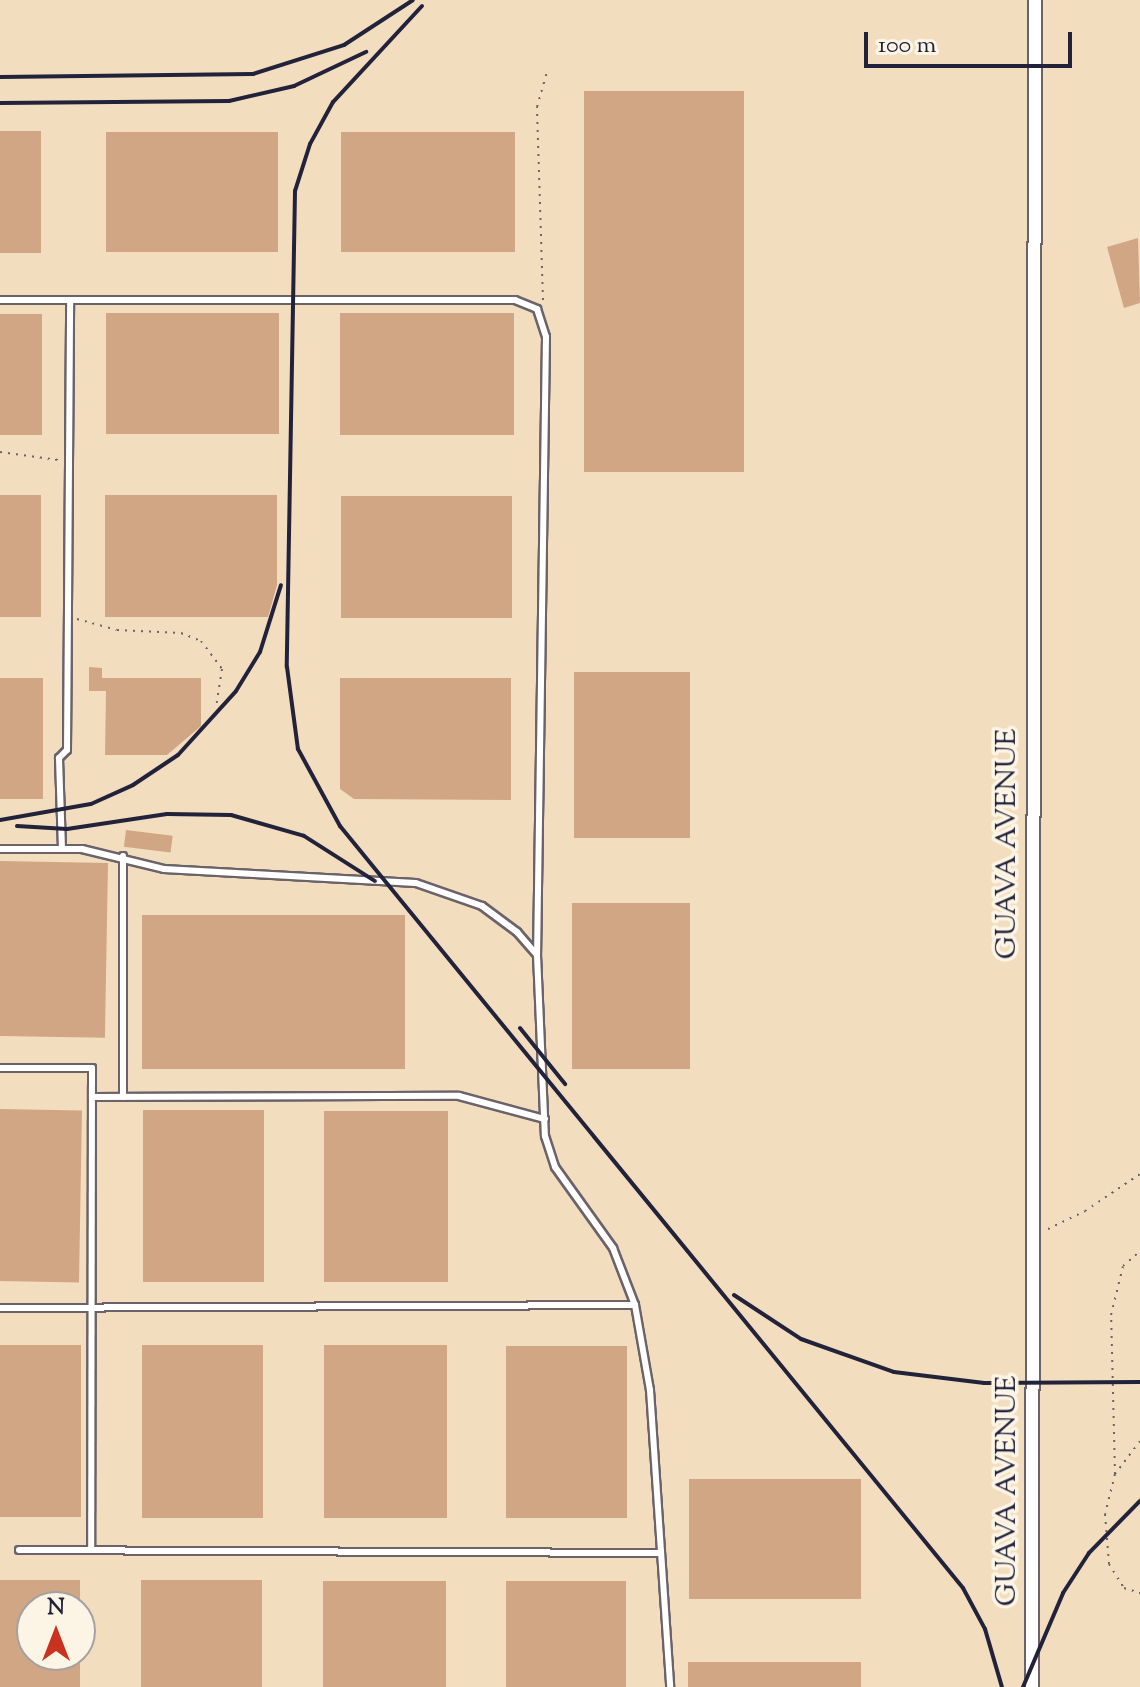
<!DOCTYPE html>
<style>
body{margin:0}
#map{position:relative;width:1140px;height:1687px;overflow:hidden;background:#f3ddbf;font-family:"Sorts Mill Goudy",serif}
div>[style]{position:absolute}
.building>*{inset:0;background:#d1a685;transform-origin:0 0}
.path>*{height:2px;margin-top:-1px;transform-origin:0;background:repeating-linear-gradient(90deg,#6b6369 0 2px,transparent 0 8px)}
.roads{filter:drop-shadow(2px 0 #6b6369) drop-shadow(-2px 0 #6b6369) drop-shadow(0 2px #6b6369) drop-shadow(0 -2px #6b6369)}
.service>*{height:6px;margin:-3px;padding:0 3px;transform-origin:3px;border-radius:3px;background:#fff}
.minor>*{height:12px;margin:-6px;padding:0 6px;transform-origin:6px;border-radius:6px;background:#fff}
.rail>*{height:4px;margin:-2px;padding:0 2px;transform-origin:2px;border-radius:2px;background:#22223b}
span{translate:-50% -50%;white-space:nowrap;text-align:center;line-height:1.15;-webkit-text-stroke:7px #fcf5e5;paint-order:stroke}
.street-label{font-size:28px;color:#22223b}
.north{position:absolute;left:16px;top:1591px;width:80px;height:80px;box-sizing:border-box;background:#fcf5e5;border:2px solid #a5a1a1;border-radius:50%;rotate:0deg;font-size:22px;font-weight:700;line-height:32px;text-align:center;color:#22223b}
.north::after{content:'';display:block;margin:auto;width:28px;height:36px;background:#c8321e;clip-path:polygon(50% 0,100% 100%,50% 72%,0 100%)}
.scale{position:absolute;left:864px;top:32px;width:208px;height:36px;box-sizing:border-box;border:4px solid #22223b;border-top:0;padding-left:10px;font-size:24px;line-height:28px;white-space:nowrap;color:#22223b;-webkit-text-stroke:6px #fcf5e5;paint-order:stroke}
</style>
<div id="map">
<div class="building">
<i style="left:584px;top:91px;width:160px;height:381px"></i>
<i style="left:0;top:131px;width:41px;height:122px"></i>
<i style="left:106px;top:132px;width:172px;height:120px"></i>
<i style="left:341px;top:132px;width:174px;height:120px"></i>
<i style="clip-path:polygon(1138px 238px,1140px 303px,1124px 308px,1107px 247px)"></i>
<i style="left:106px;top:313px;width:173px;height:121px"></i>
<i style="left:340px;top:313px;width:174px;height:122px"></i>
<i style="left:0;top:314px;width:42px;height:121px"></i>
<i style="left:0;top:495px;width:41px;height:122px"></i>
<i style="clip-path:polygon(105px 495px,277px 495px,277px 585px,268px 617px,105px 617px)"></i>
<i style="left:341px;top:496px;width:171px;height:122px"></i>
<i style="clip-path:polygon(89px 667px,102px 668px,102px 678px,201px 678px,201px 726px,167px 755px,105px 755px,106px 691px,89px 691px)"></i>
<i style="left:574px;top:672px;width:116px;height:166px"></i>
<i style="left:0;top:678px;width:43px;height:121px"></i>
<i style="clip-path:polygon(340px 678px,511px 678px,511px 800px,354px 799px,340px 789px)"></i>
<i style="left:126px;top:830px;width:47px;height:17px;rotate:7deg"></i>
<i style="left:0;top:861px;width:108px;height:175px;rotate:1deg"></i>
<i style="left:572px;top:903px;width:118px;height:166px"></i>
<i style="left:142px;top:915px;width:263px;height:154px"></i>
<i style="left:0;top:1109px;width:82px;height:172px;rotate:1deg"></i>
<i style="left:143px;top:1110px;width:121px;height:172px"></i>
<i style="left:324px;top:1111px;width:124px;height:171px"></i>
<i style="left:0;top:1345px;width:81px;height:172px"></i>
<i style="left:142px;top:1345px;width:121px;height:173px"></i>
<i style="left:324px;top:1345px;width:123px;height:173px"></i>
<i style="left:506px;top:1346px;width:121px;height:172px"></i>
<i style="left:689px;top:1479px;width:172px;height:120px"></i>
<i style="clip-path:polygon(0 1580px,80px 1580px,80px 1607px,32px 1607px,32px 1655px,80px 1655px,80px 1687px,0 1687px)"></i>
<i style="left:141px;top:1580px;width:121px;height:107px"></i>
<i style="left:323px;top:1581px;width:123px;height:106px"></i>
<i style="left:506px;top:1581px;width:120px;height:106px"></i>
<i style="left:688px;top:1662px;width:173px;height:25px"></i>
</div>
<div class="path">
<i style="left:543px;top:300px;width:193px;rotate:-91.8deg"></i>
<i style="left:537px;top:107px;width:36px;rotate:-74deg"></i>
<i style="left:0;top:452px;width:59px;rotate:7.9deg"></i>
<i style="left:77px;top:619px;width:41px;rotate:15.4deg"></i>
<i style="left:117px;top:630px;width:64px;rotate:2.7deg"></i>
<i style="left:181px;top:633px;width:22px;rotate:22deg"></i>
<i style="left:201px;top:641px;width:35px;rotate:53deg"></i>
<i style="left:222px;top:669px;width:36px;rotate:99deg"></i>
<i style="left:1048px;top:1229px;width:41px;rotate:-25.9deg"></i>
<i style="left:1085px;top:1211px;width:66px;rotate:-33.9deg"></i>
<i style="left:1140px;top:1441px;width:41px;rotate:127.1deg"></i>
<i style="left:1115px;top:1474px;width:41px;rotate:104deg"></i>
<i style="left:1105px;top:1514px;width:50px;rotate:85.4deg"></i>
<i style="left:1109px;top:1564px;width:28px;rotate:58deg"></i>
<i style="left:1124px;top:1588px;width:17px;rotate:17deg"></i>
<i style="left:1115px;top:1474px;width:159px;rotate:-91.4deg"></i>
<i style="left:1111px;top:1315px;width:50px;rotate:-76.2deg"></i>
<i style="left:1123px;top:1266px;width:23px;rotate:-41deg"></i>
</div>
<div class="roads">
<div class="service">
<i style="left:0;top:300px;width:515px"></i>
<i style="left:515px;top:300px;width:24px;rotate:22deg"></i>
<i style="left:537px;top:309px;width:29px;rotate:72deg"></i>
<i style="left:546px;top:337px;width:618px;rotate:90.83deg"></i>
<i style="left:537px;top:955px;width:181px;rotate:87.5deg"></i>
<i style="left:545px;top:1136px;width:33px;rotate:72deg"></i>
<i style="left:555px;top:1167px;width:100px;rotate:54.4deg"></i>
<i style="left:613px;top:1248px;width:61px;rotate:68.9deg"></i>
<i style="left:635px;top:1305px;width:86px;rotate:80deg"></i>
<i style="left:650px;top:1390px;width:298px;rotate:86.1deg"></i>
<i style="left:0;top:849px;width:82px"></i>
<i style="left:82px;top:849px;width:84px;rotate:13.7deg"></i>
<i style="left:164px;top:869px;width:252px;rotate:3.2deg"></i>
<i style="left:416px;top:883px;width:70px;rotate:19.2deg"></i>
<i style="left:482px;top:906px;width:44px;rotate:36.6deg"></i>
<i style="left:517px;top:932px;width:30px;rotate:49deg"></i>
<i style="left:62px;top:849px;width:91px;rotate:-91.9deg"></i>
<i style="left:59px;top:758px;width:11px;rotate:-45deg"></i>
<i style="left:67px;top:750px;width:450px;rotate:-89.6deg"></i>
<i style="left:123px;top:856px;width:241px;rotate:90deg"></i>
<i style="left:0;top:1068px;width:92px"></i>
<i style="left:92px;top:1068px;width:482px;rotate:90.1deg"></i>
<i style="left:92px;top:1097px;width:367px;rotate:-0.2deg"></i>
<i style="left:459px;top:1096px;width:89px;rotate:15deg"></i>
<i style="left:0;top:1308px;width:635px;rotate:-0.27deg"></i>
<i style="left:19px;top:1550px;width:642px;rotate:0.27deg"></i>
</div>
<div class="minor">
<i style="left:1032px;top:1687px;width:1687px;rotate:-89.9deg"></i>
</div>
</div>
<div class="rail">
<i style="left:422px;top:6px;width:131px;rotate:132.8deg"></i>
<i style="left:333px;top:102px;width:48px;rotate:118.7deg"></i>
<i style="left:310px;top:144px;width:49px;rotate:107.7deg"></i>
<i style="left:295px;top:191px;width:476px;rotate:91deg"></i>
<i style="left:287px;top:667px;width:83px;rotate:82.4deg"></i>
<i style="left:298px;top:749px;width:88px;rotate:61.4deg"></i>
<i style="left:340px;top:826px;width:984px;rotate:50.73deg"></i>
<i style="left:963px;top:1588px;width:47px;rotate:61.8deg"></i>
<i style="left:985px;top:1629px;width:60px;rotate:73.7deg"></i>
<i style="left:0;top:77px;width:253px;rotate:-0.7deg"></i>
<i style="left:253px;top:74px;width:96px;rotate:-17.7deg"></i>
<i style="left:344px;top:45px;width:82px;rotate:-33.1deg"></i>
<i style="left:0;top:103px;width:229px;rotate:-0.5deg"></i>
<i style="left:229px;top:101px;width:67px;rotate:-13deg"></i>
<i style="left:294px;top:86px;width:80px;rotate:-25.3deg"></i>
<i style="left:0;top:820px;width:92px;rotate:-10deg"></i>
<i style="left:91px;top:804px;width:46px;rotate:-24.3deg"></i>
<i style="left:133px;top:785px;width:54px;rotate:-33.7deg"></i>
<i style="left:178px;top:755px;width:86px;rotate:-47.8deg"></i>
<i style="left:236px;top:691px;width:46px;rotate:-58.4deg"></i>
<i style="left:260px;top:652px;width:70px;rotate:-72.6deg"></i>
<i style="left:17px;top:826px;width:50px;rotate:3.4deg"></i>
<i style="left:67px;top:829px;width:101px;rotate:-8.5deg"></i>
<i style="left:167px;top:814px;width:64px;rotate:0.9deg"></i>
<i style="left:231px;top:815px;width:76px;rotate:16deg"></i>
<i style="left:304px;top:836px;width:84px;rotate:32.4deg"></i>
<i style="left:520px;top:1028px;width:72px;rotate:51.2deg"></i>
<i style="left:734px;top:1295px;width:80px;rotate:33.3deg"></i>
<i style="left:801px;top:1339px;width:99px;rotate:19.5deg"></i>
<i style="left:894px;top:1372px;width:91px;rotate:7deg"></i>
<i style="left:984px;top:1383px;width:156px;rotate:-0.4deg"></i>
<i style="left:1023px;top:1687px;width:102px;rotate:-66.9deg"></i>
<i style="left:1063px;top:1593px;width:48px;rotate:-57deg"></i>
<i style="left:1089px;top:1553px;width:73px;rotate:-45.6deg"></i>
</div>
<div class="street-label">
<span style="left:1008px;top:844px;rotate:-90deg">GUAVA AVENUE</span>
<span style="left:1008px;top:1491px;rotate:-90deg">GUAVA AVENUE</span>
</div>
<div class="north">N</div>
<div class="scale">100 m</div>
</div>
